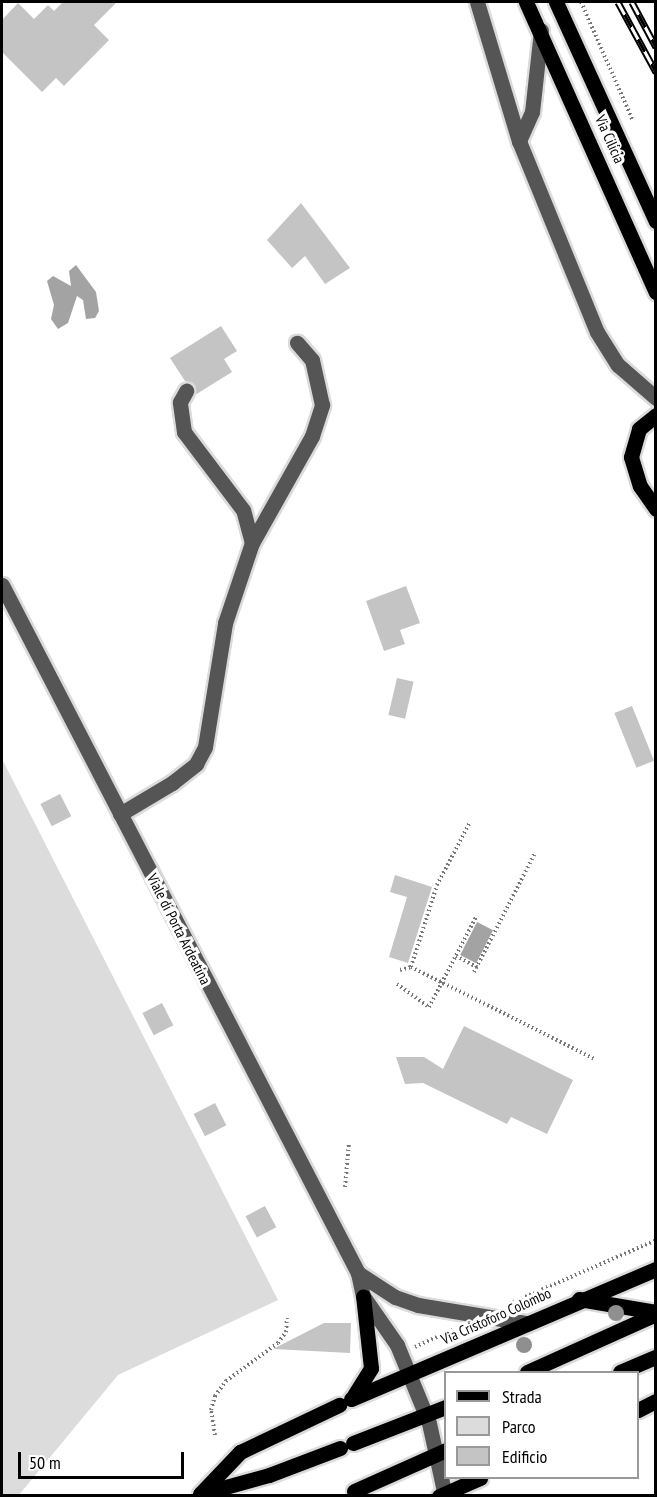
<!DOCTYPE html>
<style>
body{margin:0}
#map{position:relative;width:657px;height:1497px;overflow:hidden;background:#fff;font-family:"PT Sans Narrow",sans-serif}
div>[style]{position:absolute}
.green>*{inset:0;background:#dcdcdc}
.water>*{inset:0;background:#a3a3a3;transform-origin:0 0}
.building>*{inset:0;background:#c4c4c4;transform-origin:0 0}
.path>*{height:4px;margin-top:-2px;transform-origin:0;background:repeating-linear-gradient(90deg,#777 0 1.5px,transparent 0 4.5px)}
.roads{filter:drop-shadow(2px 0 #dbdbdb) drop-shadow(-2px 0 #dbdbdb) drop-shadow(0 2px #dbdbdb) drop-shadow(0 -2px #dbdbdb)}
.minor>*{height:15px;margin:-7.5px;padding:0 7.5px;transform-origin:7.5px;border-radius:7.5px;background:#555}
.major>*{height:15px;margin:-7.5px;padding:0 7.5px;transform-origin:7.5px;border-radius:7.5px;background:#000}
.rail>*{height:7px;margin-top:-3.5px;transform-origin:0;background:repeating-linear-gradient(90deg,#fff 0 14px,#000 0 28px);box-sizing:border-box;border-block:2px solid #000}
.trees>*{width:16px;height:16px;margin:-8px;border-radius:50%;background:#8f8f8f}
span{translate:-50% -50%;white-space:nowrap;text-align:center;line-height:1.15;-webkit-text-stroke:6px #fff;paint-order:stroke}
.street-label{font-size:15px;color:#000}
.frame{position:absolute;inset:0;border:3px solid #000;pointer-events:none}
.legend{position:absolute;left:444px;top:1371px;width:195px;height:108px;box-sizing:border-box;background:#fff;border:2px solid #999;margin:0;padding:8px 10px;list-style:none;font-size:18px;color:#000}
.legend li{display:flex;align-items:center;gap:12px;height:30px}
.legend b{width:30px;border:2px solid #999}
.scale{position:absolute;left:18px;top:1452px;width:166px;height:27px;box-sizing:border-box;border:3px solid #000;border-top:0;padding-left:8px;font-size:18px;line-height:21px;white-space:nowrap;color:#000;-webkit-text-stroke:4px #fff;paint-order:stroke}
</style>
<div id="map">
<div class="green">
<i style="clip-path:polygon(2px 759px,278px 1300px,118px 1375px,18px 1496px,2px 1495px)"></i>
</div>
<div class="water">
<i style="clip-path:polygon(76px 265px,96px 292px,99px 311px,95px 318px,86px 319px,83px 300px,77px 296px,68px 323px,58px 329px,51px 319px,54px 305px,47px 281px,53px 276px,71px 286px,69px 271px)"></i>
<i style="left:477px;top:922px;width:18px;height:37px;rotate:27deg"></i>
</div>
<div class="building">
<i style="clip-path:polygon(63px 2px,117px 2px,94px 25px,109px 40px,64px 86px,56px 78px,42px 92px,2px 52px,2px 20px,18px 3px,34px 19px,48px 5px,54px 11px)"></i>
<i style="clip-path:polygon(301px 203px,350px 268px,325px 284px,305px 256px,292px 268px,267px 240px)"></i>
<i style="clip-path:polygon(221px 326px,237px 351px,224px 359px,232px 372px,195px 395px,194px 385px,185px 381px,170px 358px)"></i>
<i style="clip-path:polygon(406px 586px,420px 623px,400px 630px,405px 644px,384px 651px,366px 601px)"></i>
<i style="left:397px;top:678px;width:17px;height:38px;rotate:13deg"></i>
<i style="left:632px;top:706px;width:59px;height:19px;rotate:68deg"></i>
<i style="left:60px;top:794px;width:25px;height:22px;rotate:63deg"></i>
<i style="clip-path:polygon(395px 875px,432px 887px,408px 963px,389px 957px,407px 897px,390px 892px)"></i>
<i style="left:162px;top:1003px;width:25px;height:22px;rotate:63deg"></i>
<i style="clip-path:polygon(464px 1026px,573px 1080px,547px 1134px,511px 1117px,507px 1124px,423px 1083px,405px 1084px,396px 1057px,424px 1057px,443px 1069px)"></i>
<i style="left:215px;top:1103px;width:25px;height:24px;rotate:63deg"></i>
<i style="left:265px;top:1206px;width:24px;height:22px;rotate:62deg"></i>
<i style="clip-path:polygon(324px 1323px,351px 1323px,350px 1353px,273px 1349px)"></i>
</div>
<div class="path">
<i style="left:581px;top:2px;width:128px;rotate:66.4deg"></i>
<i style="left:456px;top:956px;width:24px;rotate:28deg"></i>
<i style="left:411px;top:967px;width:86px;rotate:-72.4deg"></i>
<i style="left:437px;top:885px;width:71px;rotate:-62.4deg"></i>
<i style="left:400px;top:970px;width:11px;rotate:-15deg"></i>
<i style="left:411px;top:967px;width:206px;rotate:26.6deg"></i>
<i style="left:474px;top:972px;width:134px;rotate:-62.9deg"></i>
<i style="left:397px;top:984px;width:39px;rotate:36deg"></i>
<i style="left:429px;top:1007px;width:102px;rotate:-62.4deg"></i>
<i style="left:345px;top:1187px;width:45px;rotate:-84.9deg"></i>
<i style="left:513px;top:1302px;width:156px;rotate:-23.4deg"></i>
<i style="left:415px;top:1347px;width:41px;rotate:-24.7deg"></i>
<i style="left:215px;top:1435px;width:25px;rotate:-99deg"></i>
<i style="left:211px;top:1410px;width:15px;rotate:-74deg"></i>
<i style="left:215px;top:1396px;width:19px;rotate:-54deg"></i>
<i style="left:226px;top:1381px;width:64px;rotate:-36.2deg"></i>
<i style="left:278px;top:1343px;width:14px;rotate:-54deg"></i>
<i style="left:286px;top:1332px;width:14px;rotate:-86deg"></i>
</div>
<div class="roads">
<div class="minor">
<i style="left:477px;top:2px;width:145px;rotate:73.2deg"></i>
<i style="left:519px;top:141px;width:206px;rotate:67.8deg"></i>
<i style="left:597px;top:332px;width:39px;rotate:58deg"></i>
<i style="left:618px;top:365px;width:50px;rotate:41deg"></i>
<i style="left:519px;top:141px;width:32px;rotate:-66deg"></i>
<i style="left:532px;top:112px;width:82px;rotate:-83.7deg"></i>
<i style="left:252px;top:543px;width:123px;rotate:-60.7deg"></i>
<i style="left:312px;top:436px;width:33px;rotate:-72deg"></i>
<i style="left:322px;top:405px;width:46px;rotate:-102.5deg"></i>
<i style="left:312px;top:360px;width:23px;rotate:-131deg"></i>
<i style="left:2px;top:585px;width:775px;rotate:62.64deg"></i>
<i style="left:358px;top:1273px;width:24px;rotate:78deg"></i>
<i style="left:363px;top:1296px;width:60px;rotate:55.2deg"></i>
<i style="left:397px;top:1345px;width:84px;rotate:67.7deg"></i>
<i style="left:429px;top:1423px;width:75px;rotate:77.6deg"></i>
<i style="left:120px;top:814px;width:61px;rotate:-30.8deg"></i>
<i style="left:172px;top:783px;width:31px;rotate:-38deg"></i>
<i style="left:196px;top:764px;width:19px;rotate:-62deg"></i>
<i style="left:205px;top:747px;width:126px;rotate:-80.8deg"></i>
<i style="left:225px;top:623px;width:84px;rotate:-71.4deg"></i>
<i style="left:252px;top:543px;width:34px;rotate:-105deg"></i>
<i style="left:243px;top:510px;width:98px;rotate:-127.1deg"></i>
<i style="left:184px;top:432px;width:30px;rotate:-98deg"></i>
<i style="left:180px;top:402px;width:13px;rotate:-61deg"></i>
<i style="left:358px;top:1273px;width:44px;rotate:33deg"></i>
<i style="left:395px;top:1297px;width:24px;rotate:19deg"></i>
<i style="left:418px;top:1305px;width:109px;rotate:9.5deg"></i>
</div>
<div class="major">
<i style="left:526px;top:2px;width:318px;rotate:65.9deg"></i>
<i style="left:556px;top:2px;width:241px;rotate:65.5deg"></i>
<i style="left:656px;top:415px;width:22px;rotate:141deg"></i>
<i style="left:639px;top:429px;width:29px;rotate:106deg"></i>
<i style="left:631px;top:457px;width:30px;rotate:73deg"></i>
<i style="left:640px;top:486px;width:28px;rotate:55deg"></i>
<i style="left:579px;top:1299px;width:78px;rotate:9.6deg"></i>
<i style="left:527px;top:1372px;width:141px;rotate:-24.2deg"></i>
<i style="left:620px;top:1372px;width:39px;rotate:-23deg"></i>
<i style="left:353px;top:1397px;width:34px;rotate:-58deg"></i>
<i style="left:371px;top:1368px;width:72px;rotate:-96.3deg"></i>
<i style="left:351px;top:1399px;width:332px;rotate:-23.1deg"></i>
<i style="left:638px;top:1410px;width:20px;rotate:-27deg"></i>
<i style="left:353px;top:1443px;width:100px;rotate:-21.2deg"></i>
<i style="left:354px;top:1491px;width:101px;rotate:-24deg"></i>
<i style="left:201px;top:1493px;width:57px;rotate:-46.4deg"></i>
<i style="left:240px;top:1452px;width:110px;rotate:-25.4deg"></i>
<i style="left:200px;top:1494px;width:72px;rotate:-15.4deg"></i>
<i style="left:269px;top:1475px;width:76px;rotate:-20.8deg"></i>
<i style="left:439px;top:1496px;width:45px;rotate:-23.7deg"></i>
</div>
</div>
<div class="rail">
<i style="left:618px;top:2px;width:80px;rotate:61.5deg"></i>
<i style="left:632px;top:2px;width:51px;rotate:61.9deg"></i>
</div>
<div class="trees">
<i style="left:616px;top:1313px"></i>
<i style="left:524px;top:1345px"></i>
</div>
<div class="street-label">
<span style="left:610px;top:139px;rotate:66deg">Via Cilicia</span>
<span style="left:179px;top:929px;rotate:63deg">Viale di Porta Ardeatina</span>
<span style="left:496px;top:1316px;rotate:-24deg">Via Cristoforo Colombo</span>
</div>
<div class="frame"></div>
<ul class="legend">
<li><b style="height:8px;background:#000"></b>Strada</li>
<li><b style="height:16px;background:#dcdcdc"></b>Parco</li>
<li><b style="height:16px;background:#c4c4c4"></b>Edificio</li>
</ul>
<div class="scale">50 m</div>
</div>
